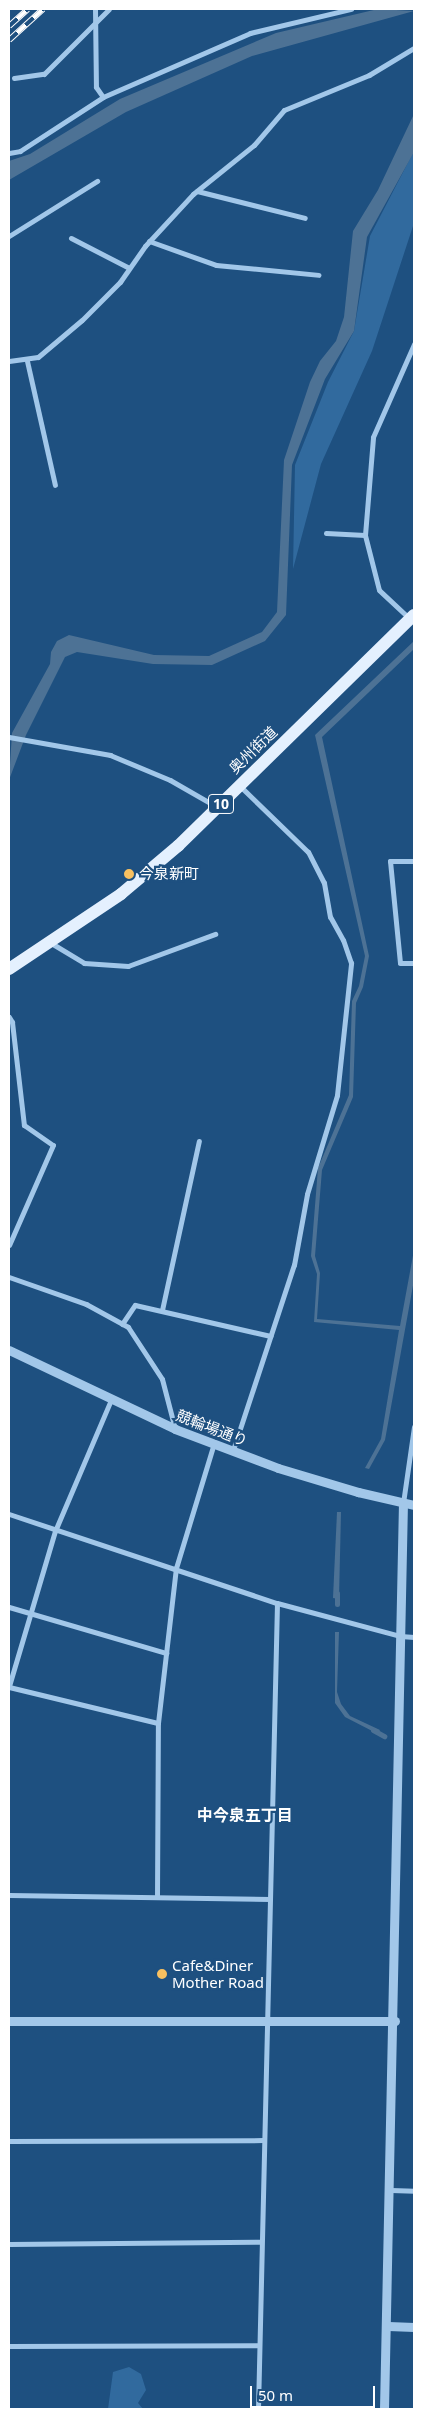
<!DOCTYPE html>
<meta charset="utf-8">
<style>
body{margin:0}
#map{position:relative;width:423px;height:2418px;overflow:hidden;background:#1e5080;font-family:"Noto Sans","Noto Sans JP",sans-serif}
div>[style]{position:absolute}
.green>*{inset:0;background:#316a9e}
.water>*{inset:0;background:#4d7295}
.stream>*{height:5px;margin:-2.5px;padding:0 2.5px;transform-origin:2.5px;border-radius:2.5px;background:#4d7295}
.minor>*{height:5px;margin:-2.5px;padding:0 2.5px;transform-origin:2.5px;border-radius:2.5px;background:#a2c7e9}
.tertiary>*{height:9px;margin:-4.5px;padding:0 4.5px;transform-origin:4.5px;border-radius:4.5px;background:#a2c7e9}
.primary>*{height:12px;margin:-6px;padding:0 6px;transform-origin:6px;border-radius:6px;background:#e4f0fe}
.rail>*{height:5.5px;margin-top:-2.75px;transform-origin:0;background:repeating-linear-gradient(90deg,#1e5080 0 11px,#fff 0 22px);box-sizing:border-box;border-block:1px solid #fff}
.dots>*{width:14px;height:14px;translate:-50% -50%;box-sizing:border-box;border:2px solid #1e5080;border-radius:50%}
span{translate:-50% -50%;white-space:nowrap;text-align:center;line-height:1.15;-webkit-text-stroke:4.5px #1e5080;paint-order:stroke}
.shield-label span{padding:1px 4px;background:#1e5080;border:1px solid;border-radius:4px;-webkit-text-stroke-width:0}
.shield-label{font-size:14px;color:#fff;font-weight:700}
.street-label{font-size:15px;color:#fff}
.poi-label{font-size:15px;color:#fff}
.left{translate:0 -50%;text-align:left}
.neighbourhood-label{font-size:16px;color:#fff;font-weight:700}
.frame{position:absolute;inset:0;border:10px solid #fff;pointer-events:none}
.scale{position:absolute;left:250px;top:2386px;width:125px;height:22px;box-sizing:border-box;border:2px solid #fff;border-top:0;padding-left:6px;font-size:15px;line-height:18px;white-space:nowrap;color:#fff;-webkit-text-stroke:4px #1e5080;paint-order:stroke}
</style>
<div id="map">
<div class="green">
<i style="clip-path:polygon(414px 151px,414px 223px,372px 351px,321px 464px,293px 569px,295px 465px,328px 382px,354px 331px,370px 236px)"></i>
<i style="clip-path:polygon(129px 2367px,141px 2374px,146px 2390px,138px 2403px,143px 2409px,108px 2409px,113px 2372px)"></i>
</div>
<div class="water">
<i style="clip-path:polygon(378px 9px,414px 11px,252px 56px,126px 112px,9px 180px,9px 161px,30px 154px,120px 99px,276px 33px)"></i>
<i style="clip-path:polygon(414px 114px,414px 152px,367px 237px,354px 331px,325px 379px,292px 465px,286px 615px,265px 641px,212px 665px,153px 664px,77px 652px,65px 657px,26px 735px,9px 780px,12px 733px,50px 664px,51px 652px,57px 641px,69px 635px,154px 655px,209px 656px,262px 632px,277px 612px,284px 460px,310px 382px,320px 361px,336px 341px,344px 317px,353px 231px,378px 190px)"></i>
<i style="clip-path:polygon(414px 641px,414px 649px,322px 737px,369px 956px,363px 987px,356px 1003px,353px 1097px,322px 1170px,315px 1256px,320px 1273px,317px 1319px,400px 1326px,414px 1250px,414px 1280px,385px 1440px,369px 1469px,365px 1468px,381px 1439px,399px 1330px,314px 1322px,317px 1274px,311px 1256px,318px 1168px,349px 1095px,352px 1001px,359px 986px,365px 956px,315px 735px)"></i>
<i style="clip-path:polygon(337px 1512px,341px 1512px,339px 1599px,333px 1598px)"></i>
<i style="clip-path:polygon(335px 1632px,339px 1632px,337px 1692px,341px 1704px,350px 1716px,380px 1730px,378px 1734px,345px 1717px,335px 1703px)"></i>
</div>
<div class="stream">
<i style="left:337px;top:1604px;width:11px;rotate:-90deg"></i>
<i style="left:373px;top:1730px;width:13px;rotate:29deg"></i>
</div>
<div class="minor">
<i style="left:95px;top:9px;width:78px;rotate:89.3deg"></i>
<i style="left:96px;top:87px;width:12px;rotate:55deg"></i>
<i style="left:14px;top:78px;width:30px;rotate:-8deg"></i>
<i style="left:44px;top:74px;width:92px;rotate:-45deg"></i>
<i style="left:9px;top:153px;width:11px;rotate:-10deg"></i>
<i style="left:20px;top:151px;width:99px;rotate:-33deg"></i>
<i style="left:103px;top:97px;width:160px;rotate:-23.5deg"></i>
<i style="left:250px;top:33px;width:104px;rotate:-13.4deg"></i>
<i style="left:197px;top:191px;width:111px;rotate:14deg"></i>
<i style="left:9px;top:236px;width:104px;rotate:-32deg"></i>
<i style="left:71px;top:238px;width:65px;rotate:27.3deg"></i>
<i style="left:149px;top:241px;width:71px;rotate:19.7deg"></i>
<i style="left:216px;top:265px;width:103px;rotate:5.5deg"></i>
<i style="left:9px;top:361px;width:29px;rotate:-8deg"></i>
<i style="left:38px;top:357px;width:57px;rotate:-40.1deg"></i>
<i style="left:82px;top:320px;width:54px;rotate:-45deg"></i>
<i style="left:120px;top:282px;width:44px;rotate:-55.2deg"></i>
<i style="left:145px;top:246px;width:71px;rotate:-47.3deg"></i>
<i style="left:193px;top:194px;width:78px;rotate:-38.8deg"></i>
<i style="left:254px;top:145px;width:46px;rotate:-49.4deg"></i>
<i style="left:284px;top:110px;width:92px;rotate:-22.4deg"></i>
<i style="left:369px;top:75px;width:52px;rotate:-31deg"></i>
<i style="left:27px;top:361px;width:127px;rotate:77.3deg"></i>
<i style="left:326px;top:533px;width:39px;rotate:3deg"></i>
<i style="left:410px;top:619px;width:42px;rotate:-136.9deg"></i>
<i style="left:379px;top:590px;width:57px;rotate:-104.3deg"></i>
<i style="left:365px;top:535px;width:98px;rotate:-85.3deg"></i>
<i style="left:373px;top:437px;width:102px;rotate:-66.2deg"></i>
<i style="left:9px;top:737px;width:103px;rotate:10.1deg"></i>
<i style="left:110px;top:755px;width:65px;rotate:22.6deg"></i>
<i style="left:170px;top:780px;width:54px;rotate:29.9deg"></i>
<i style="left:414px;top:861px;width:24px;rotate:180deg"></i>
<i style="left:390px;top:861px;width:102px;rotate:84.4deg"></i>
<i style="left:400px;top:963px;width:14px"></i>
<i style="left:51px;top:943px;width:39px;rotate:31deg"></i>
<i style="left:84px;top:963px;width:44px;rotate:3.9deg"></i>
<i style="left:128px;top:966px;width:93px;rotate:-20.2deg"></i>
<i style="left:9px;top:1017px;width:6px;rotate:59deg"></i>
<i style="left:12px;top:1022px;width:104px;rotate:83.4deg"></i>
<i style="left:24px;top:1125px;width:35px;rotate:35deg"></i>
<i style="left:53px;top:1145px;width:109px;rotate:113.7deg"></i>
<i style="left:9px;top:1277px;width:82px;rotate:19.3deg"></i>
<i style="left:86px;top:1304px;width:48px;rotate:28.7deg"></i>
<i style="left:128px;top:1327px;width:62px;rotate:56.8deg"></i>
<i style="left:162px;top:1379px;width:52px;rotate:75.4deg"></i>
<i style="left:162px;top:1310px;width:173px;rotate:-77.7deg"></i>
<i style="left:122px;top:1324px;width:23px;rotate:-56deg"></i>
<i style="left:135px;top:1305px;width:139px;rotate:12.9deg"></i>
<i style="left:233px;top:1450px;width:195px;rotate:-71.8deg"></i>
<i style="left:294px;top:1265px;width:72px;rotate:-79.6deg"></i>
<i style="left:307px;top:1194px;width:103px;rotate:-73.1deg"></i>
<i style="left:337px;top:1095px;width:133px;rotate:-83.9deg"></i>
<i style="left:351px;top:963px;width:24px;rotate:-109deg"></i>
<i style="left:343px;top:940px;width:26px;rotate:-119deg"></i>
<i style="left:330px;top:917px;width:35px;rotate:-100deg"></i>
<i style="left:324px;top:883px;width:35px;rotate:-117deg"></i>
<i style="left:308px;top:852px;width:95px;rotate:-135.9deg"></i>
<i style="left:403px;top:1503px;width:77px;rotate:-81.8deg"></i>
<i style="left:9px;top:1514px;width:282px;rotate:18.4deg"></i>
<i style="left:277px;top:1603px;width:127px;rotate:15deg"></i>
<i style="left:400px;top:1636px;width:14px;rotate:4deg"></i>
<i style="left:9px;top:1607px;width:164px;rotate:16.3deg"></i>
<i style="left:9px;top:1686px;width:162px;rotate:-73.5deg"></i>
<i style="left:55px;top:1531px;width:142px;rotate:-66.9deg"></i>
<i style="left:9px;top:1687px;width:153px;rotate:13.6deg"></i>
<i style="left:158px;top:1723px;width:156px;rotate:-83.4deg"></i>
<i style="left:176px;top:1568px;width:131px;rotate:-73.1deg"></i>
<i style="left:9px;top:1895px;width:261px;rotate:0.9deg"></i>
<i style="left:157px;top:1897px;width:174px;rotate:-89.7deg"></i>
<i style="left:9px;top:2141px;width:254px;rotate:-0.2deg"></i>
<i style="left:391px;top:2190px;width:23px;rotate:2deg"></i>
<i style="left:9px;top:2244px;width:252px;rotate:-0.5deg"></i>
<i style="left:9px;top:2346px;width:250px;rotate:-0.2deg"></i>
<i style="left:258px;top:2409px;width:806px;rotate:-88.65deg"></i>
</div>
<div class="tertiary">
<i style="left:9px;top:1350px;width:184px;rotate:25.4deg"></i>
<i style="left:175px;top:1429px;width:110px;rotate:20.7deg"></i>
<i style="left:278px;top:1468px;width:84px;rotate:16.7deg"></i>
<i style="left:358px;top:1492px;width:57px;rotate:13.1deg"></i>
<i style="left:9px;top:2021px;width:386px"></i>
<i style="left:388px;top:2326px;width:26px;rotate:2deg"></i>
<i style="left:384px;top:2409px;width:906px;rotate:-88.8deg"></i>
</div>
<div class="primary">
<i style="left:9px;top:969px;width:135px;rotate:-33.8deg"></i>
<i style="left:121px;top:894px;width:75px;rotate:-40.1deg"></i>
<i style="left:178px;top:846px;width:330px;rotate:-44.4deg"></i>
</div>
<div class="rail">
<i style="left:9px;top:26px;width:25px;rotate:-42deg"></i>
<i style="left:9px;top:40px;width:46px;rotate:-42.4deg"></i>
</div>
<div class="dots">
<i style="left:129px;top:874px;background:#f8c060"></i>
<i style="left:162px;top:1974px;background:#f8c060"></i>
</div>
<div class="shield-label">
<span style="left:221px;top:804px">10</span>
</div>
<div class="street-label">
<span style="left:253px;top:750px;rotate:-44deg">奥州街道</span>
<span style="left:212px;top:1428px;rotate:21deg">競輪場通り</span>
</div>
<div class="poi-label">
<span class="left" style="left:139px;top:874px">今泉新町</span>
<span class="left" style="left:172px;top:1974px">Cafe&amp;Diner<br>Mother Road</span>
</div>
<div class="neighbourhood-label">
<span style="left:245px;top:1815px">中今泉五丁目</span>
</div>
<div class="frame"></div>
<div class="scale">50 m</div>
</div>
